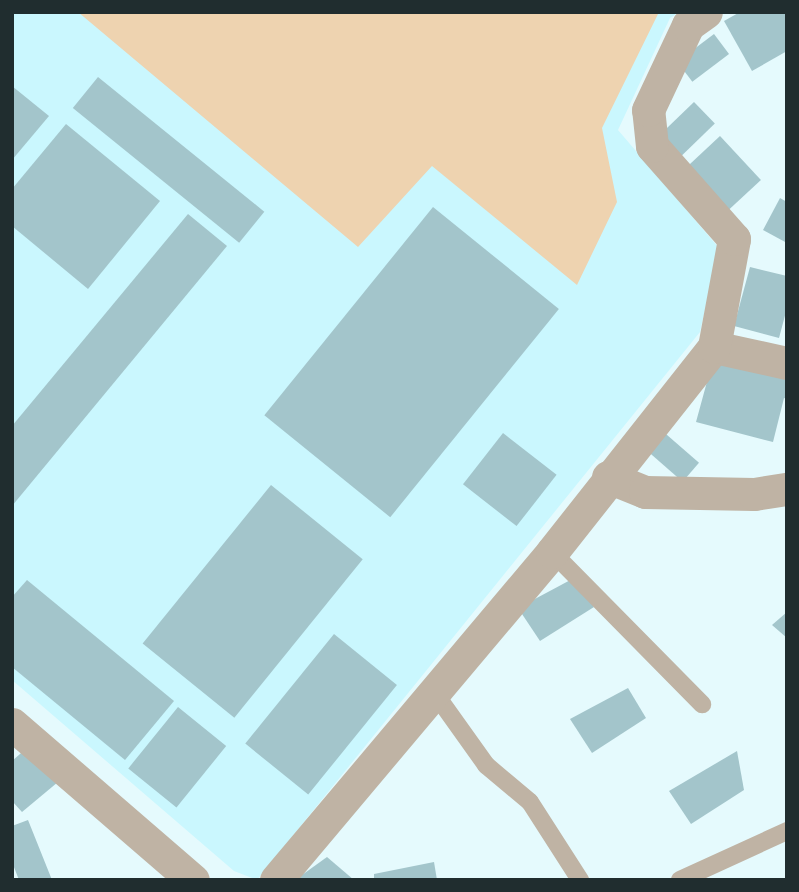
<!DOCTYPE html>
<style>
body{margin:0}
#map{position:relative;width:799px;height:892px;overflow:hidden;background:#e5fafd;font-family:Arial,sans-serif}
div>[style]{position:absolute}
.built>*{inset:0;background:#caf7fe}
.green>*{inset:0;background:#eed3b0}
.building>*{inset:0;background:#a3c5cb;transform-origin:0 0}
.service>*{height:18px;margin:-9px;padding:0 9px;transform-origin:9px;border-radius:9px;background:#bfb3a4}
.minor>*{height:33px;margin:-16.5px;padding:0 16.5px;transform-origin:16.5px;border-radius:16.5px;background:#bfb3a4}
span{translate:-50% -50%;white-space:nowrap;text-align:center;line-height:1.15;-webkit-text-stroke:5px #fff;paint-order:stroke}
.frame{position:absolute;inset:0;border:14px solid #202d2f;pointer-events:none}
</style>
<div id="map">
<div class="built">
<i style="clip-path:polygon(12px 12px,679px 12px,670px 18px,618px 130px,719px 248px,700px 332px,257px 880px,234px 871px,12px 680px)"></i>
</div>
<div class="green">
<i style="clip-path:polygon(78px 12px,659px 12px,602px 128px,617px 202px,577px 285px,432px 166px,358px 247px)"></i>
</div>
<div class="building">
<i style="clip-path:polygon(740px 12px,787px 12px,787px 51px,752px 71px,724px 21px)"></i>
<i style="left:714px;top:34px;width:25px;height:46px;rotate:53deg"></i>
<i style="left:98px;top:77px;width:214px;height:40px;rotate:39deg"></i>
<i style="clip-path:polygon(12px 86px,49px 116px,12px 160px)"></i>
<i style="left:694px;top:102px;width:30px;height:48px;rotate:46deg"></i>
<i style="clip-path:polygon(66px 124px,160px 201px,88px 289px,12px 226px,12px 189px)"></i>
<i style="left:720px;top:136px;width:60px;height:45px;rotate:47deg"></i>
<i style="clip-path:polygon(780px 198px,787px 202px,787px 243px,763px 230px)"></i>
<i style="left:433px;top:207px;width:162px;height:268px;rotate:39deg"></i>
<i style="clip-path:polygon(188px 214px,227px 246px,12px 506px,12px 426px)"></i>
<i style="clip-path:polygon(750px 267px,787px 276px,787px 308px,779px 338px,734px 326px)"></i>
<i style="clip-path:polygon(714px 356px,787px 375px,787px 399px,784px 398px,773px 442px,696px 422px)"></i>
<i style="left:659px;top:428px;width:53px;height:25px;rotate:41deg"></i>
<i style="left:503px;top:433px;width:68px;height:65px;rotate:38deg"></i>
<i style="left:271px;top:485px;width:118px;height:204px;rotate:39deg"></i>
<i style="clip-path:polygon(576px 577px,594px 607px,540px 641px,518px 608px)"></i>
<i style="clip-path:polygon(27px 580px,174px 701px,125px 760px,12px 667px,12px 597px)"></i>
<i style="clip-path:polygon(787px 612px,787px 638px,772px 625px)"></i>
<i style="left:334px;top:634px;width:81px;height:141px;rotate:39deg"></i>
<i style="clip-path:polygon(628px 688px,646px 718px,592px 753px,570px 719px)"></i>
<i style="left:178px;top:707px;width:62px;height:79px;rotate:39deg"></i>
<i style="clip-path:polygon(28px 747px,58px 782px,22px 812px,12px 801px,12px 761px)"></i>
<i style="clip-path:polygon(737px 751px,744px 790px,691px 824px,669px 791px)"></i>
<i style="clip-path:polygon(28px 820px,52px 880px,19px 880px,12px 862px,12px 826px)"></i>
<i style="clip-path:polygon(327px 857px,354px 880px,295px 880px)"></i>
<i style="clip-path:polygon(434px 862px,437px 880px,374px 880px,374px 874px)"></i>
</div>
<div class="service">
<i style="left:552px;top:552px;width:214px;rotate:45.4deg"></i>
<i style="left:434px;top:692px;width:90px;rotate:54.5deg"></i>
<i style="left:486px;top:765px;width:57px;rotate:40.1deg"></i>
<i style="left:530px;top:802px;width:93px;rotate:57.3deg"></i>
<i style="left:680px;top:880px;width:118px;rotate:-24.6deg"></i>
</div>
<div class="minor">
<i style="left:714px;top:347px;width:75px;rotate:12.4deg"></i>
<i style="left:608px;top:477px;width:40px;rotate:22deg"></i>
<i style="left:645px;top:492px;width:109px;rotate:1.1deg"></i>
<i style="left:754px;top:494px;width:33px;rotate:-9deg"></i>
<i style="left:12px;top:724px;width:239px;rotate:40.8deg"></i>
<i style="left:276px;top:880px;width:429px;rotate:-49.9deg"></i>
<i style="left:552px;top:552px;width:261px;rotate:-51.7deg"></i>
<i style="left:714px;top:347px;width:110px;rotate:-79.5deg"></i>
<i style="left:734px;top:239px;width:124px;rotate:-131.4deg"></i>
<i style="left:652px;top:146px;width:36px;rotate:-96deg"></i>
<i style="left:648px;top:110px;width:94px;rotate:-64.8deg"></i>
<i style="left:688px;top:25px;width:22px;rotate:-36deg"></i>
</div>
<div class="frame"></div>
</div>
